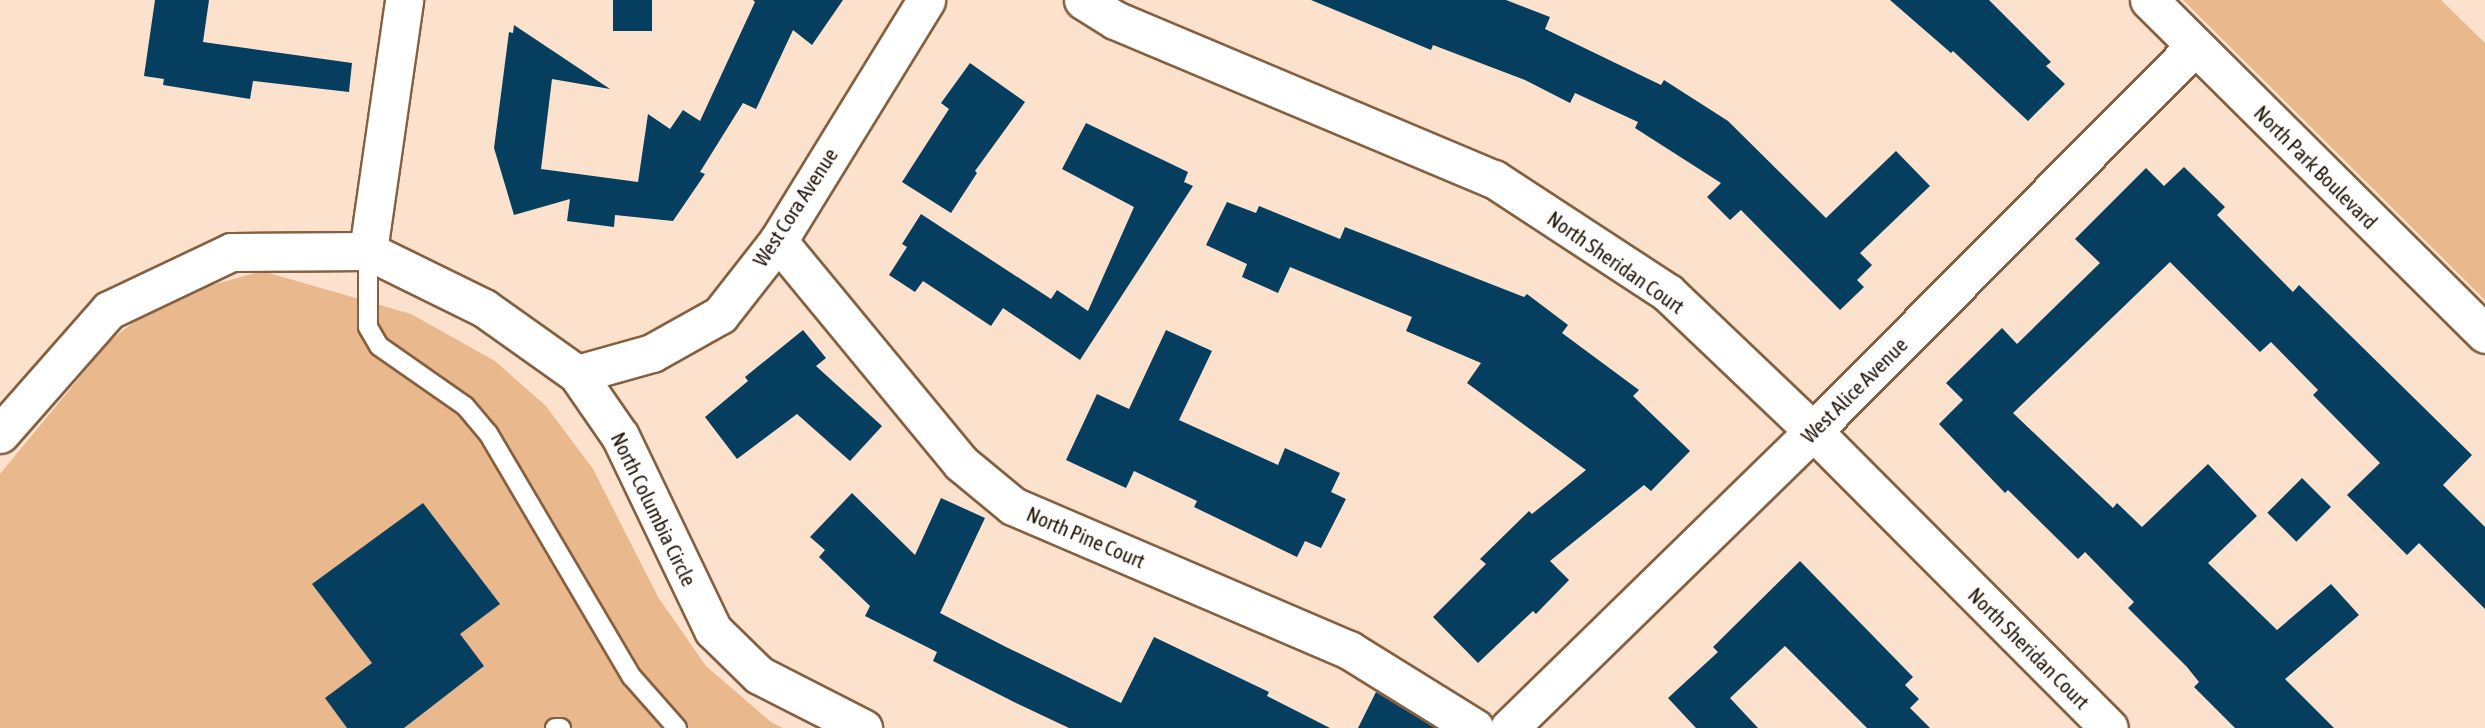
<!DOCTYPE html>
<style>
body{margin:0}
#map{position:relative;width:2485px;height:728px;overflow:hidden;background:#fce2cd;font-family:"Asap Condensed",sans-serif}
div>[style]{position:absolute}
.green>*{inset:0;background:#eab88d}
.building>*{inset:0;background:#053e5f;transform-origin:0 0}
.roads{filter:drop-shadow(2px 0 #856040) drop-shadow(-2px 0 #856040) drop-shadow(0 2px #856040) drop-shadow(0 -2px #856040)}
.lane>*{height:18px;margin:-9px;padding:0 9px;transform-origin:9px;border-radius:9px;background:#fff}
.street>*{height:37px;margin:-18.5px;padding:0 18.5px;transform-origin:18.5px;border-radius:18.5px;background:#fff}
span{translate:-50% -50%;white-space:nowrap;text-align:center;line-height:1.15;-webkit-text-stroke:7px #fff;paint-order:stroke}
.street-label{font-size:21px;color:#231407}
</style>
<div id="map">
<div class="green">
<i style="clip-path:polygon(2183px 0,2441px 0,2485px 43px,2485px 300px)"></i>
<i style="clip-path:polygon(262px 271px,411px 314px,495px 361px,546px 406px,593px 469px,658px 597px,706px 666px,771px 722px,783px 728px,0 728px,0 474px,108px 343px,161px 299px)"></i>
</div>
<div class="building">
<i style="clip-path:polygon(155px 0,209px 0,203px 42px,352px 63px,349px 92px,253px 81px,250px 99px,163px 85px,164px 79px,144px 76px)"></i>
<i style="left:613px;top:0;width:39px;height:31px"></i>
<i style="clip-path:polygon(753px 0,843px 0,812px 45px,793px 30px,756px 109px,743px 103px,700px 172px,705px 174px,673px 221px,615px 215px,614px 227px,567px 221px,570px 199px,514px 215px,494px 148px,509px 32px,513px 33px,514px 25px,610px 89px,552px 79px,541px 169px,638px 182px,648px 114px,670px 129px,683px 110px,700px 121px,755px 2px)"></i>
<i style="clip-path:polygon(1311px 0,1506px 0,1550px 17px,1545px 29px,1661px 85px,1664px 80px,1728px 121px,1826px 218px,1896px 151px,1930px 186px,1860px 253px,1872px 265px,1857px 280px,1864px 287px,1840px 310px,1741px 210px,1730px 220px,1707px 197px,1721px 183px,1635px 128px,1638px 122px,1575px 93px,1570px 103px,1525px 80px,1433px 45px,1431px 50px)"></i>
<i style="clip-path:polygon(1890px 0,1989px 0,2051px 62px,2046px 66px,2065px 84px,2028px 121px,1953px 51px,1951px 53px)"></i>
<i style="clip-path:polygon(970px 63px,1025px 102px,975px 171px,977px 173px,951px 213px,902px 182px,949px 109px,941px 103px)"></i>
<i style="clip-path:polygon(1086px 123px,1188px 172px,1184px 182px,1193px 186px,1080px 360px,1003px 308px,991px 326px,923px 281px,915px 292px,889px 275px,907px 247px,902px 244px,921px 214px,1051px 299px,1057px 290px,1088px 311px,1134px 207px,1062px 169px)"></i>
<i style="clip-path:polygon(2184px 167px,2225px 207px,2217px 215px,2293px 292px,2299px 285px,2472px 455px,2443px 485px,2485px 527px,2485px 609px,2419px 543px,2407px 555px,2347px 495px,2380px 463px,2313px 395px,2318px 390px,2271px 342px,2260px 352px,2170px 262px,2013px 413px,2113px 508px,2117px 503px,2142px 527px,2208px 464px,2257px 516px,2208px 563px,2277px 630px,2331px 584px,2359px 615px,2285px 679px,2334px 728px,2235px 728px,2194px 687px,2199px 682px,2187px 667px,2128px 608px,2134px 602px,2085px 552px,2078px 559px,2008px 490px,2005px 493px,1939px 424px,1963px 400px,1946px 383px,2002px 328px,2017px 344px,2100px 263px,2075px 239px,2146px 168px,2164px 186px)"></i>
<i style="clip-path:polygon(1227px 202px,1256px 213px,1259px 206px,1340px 239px,1345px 227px,1524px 297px,1527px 294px,1568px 325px,1562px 333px,1639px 390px,1633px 396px,1690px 451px,1651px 491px,1644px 485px,1550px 561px,1569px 580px,1536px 614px,1533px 611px,1478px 663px,1433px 617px,1486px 564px,1480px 559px,1529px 511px,1532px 514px,1586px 470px,1467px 383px,1481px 363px,1406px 331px,1412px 317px,1290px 267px,1278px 293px,1242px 277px,1247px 264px,1206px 245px)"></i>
<i style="clip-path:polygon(803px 330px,826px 358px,816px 366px,882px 426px,850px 461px,797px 414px,737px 459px,705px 417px,748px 381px,745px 377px)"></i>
<i style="clip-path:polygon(1166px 330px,1212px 351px,1179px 420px,1278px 465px,1285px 448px,1340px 473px,1331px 492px,1346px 499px,1321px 548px,1305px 541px,1297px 557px,1194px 507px,1197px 501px,1134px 471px,1126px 488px,1066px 460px,1097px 394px,1129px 409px)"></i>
<i style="left:2302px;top:478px;width:41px;height:49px;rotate:45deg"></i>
<i style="clip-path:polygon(852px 493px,915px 555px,941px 498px,985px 518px,940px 613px,1006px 647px,1121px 703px,1154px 637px,1269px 692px,1267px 696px,1330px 728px,1069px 728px,1016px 703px,933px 661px,937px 652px,865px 616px,870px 606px,819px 557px,825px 550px,810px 537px)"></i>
<i style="clip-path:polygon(423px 503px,500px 604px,460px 634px,484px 666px,404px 728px,347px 728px,325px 698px,372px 663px,312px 584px)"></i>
<i style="clip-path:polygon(1800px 561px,1913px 677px,1905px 685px,1919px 699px,1910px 708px,1930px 728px,1867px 728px,1785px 646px,1730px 698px,1758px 728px,1696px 728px,1668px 698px,1718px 652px,1713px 647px)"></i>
<i style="clip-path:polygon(1376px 692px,1435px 728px,1358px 728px)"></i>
</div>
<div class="roads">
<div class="lane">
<i style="left:368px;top:251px;width:76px;rotate:90deg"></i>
<i style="left:368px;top:327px;width:22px;rotate:60deg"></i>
<i style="left:379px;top:346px;width:105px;rotate:34.9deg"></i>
<i style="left:465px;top:406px;width:35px;rotate:50deg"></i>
<i style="left:488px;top:433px;width:283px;rotate:59.5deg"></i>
<i style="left:632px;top:677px;width:68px;rotate:48.6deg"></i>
<i style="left:555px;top:728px;width:6px"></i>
</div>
<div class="street">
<i style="left:1083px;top:0;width:38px;rotate:32deg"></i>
<i style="left:1115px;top:20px;width:411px;rotate:22.8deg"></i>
<i style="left:1494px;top:179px;width:208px;rotate:33.2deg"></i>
<i style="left:1668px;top:293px;width:200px;rotate:43.6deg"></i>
<i style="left:1813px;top:431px;width:419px;rotate:45.1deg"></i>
<i style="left:2149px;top:0;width:474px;rotate:44.8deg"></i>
<i style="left:778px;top:241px;width:288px;rotate:50.5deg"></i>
<i style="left:961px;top:463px;width:67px;rotate:39.6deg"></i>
<i style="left:1013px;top:506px;width:366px;rotate:23.2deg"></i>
<i style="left:1349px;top:650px;width:148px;rotate:31.8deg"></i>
<i style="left:368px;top:251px;width:254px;rotate:-81.8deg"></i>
<i style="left:577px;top:374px;width:78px;rotate:-15.6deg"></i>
<i style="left:652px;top:353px;width:78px;rotate:-29.2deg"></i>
<i style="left:720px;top:315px;width:94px;rotate:-51.9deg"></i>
<i style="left:778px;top:241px;width:283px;rotate:-58.4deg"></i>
<i style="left:0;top:434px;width:165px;rotate:-48.7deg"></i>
<i style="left:109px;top:310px;width:135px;rotate:-25.4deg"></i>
<i style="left:231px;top:252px;width:137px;rotate:-0.4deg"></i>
<i style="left:368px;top:251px;width:129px;rotate:26.2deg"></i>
<i style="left:484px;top:308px;width:114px;rotate:35.4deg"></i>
<i style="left:577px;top:374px;width:75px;rotate:55.3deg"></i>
<i style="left:620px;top:436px;width:215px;rotate:64.4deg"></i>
<i style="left:713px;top:630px;width:64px;rotate:44.4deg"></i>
<i style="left:759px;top:675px;width:117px;rotate:27deg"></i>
<i style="left:1509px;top:728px;width:425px;rotate:-44.3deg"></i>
<i style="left:1813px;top:431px;width:541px;rotate:-45.22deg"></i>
</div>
</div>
<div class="street-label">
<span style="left:2316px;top:167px;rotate:45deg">North Park Boulevard</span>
<span style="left:795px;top:207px;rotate:-57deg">West Cora Avenue</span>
<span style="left:1616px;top:262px;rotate:35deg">North Sheridan Court</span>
<span style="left:1854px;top:390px;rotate:-45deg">West Alice Avenue</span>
<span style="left:654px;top:509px;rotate:64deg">North Columbia Circle</span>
<span style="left:1086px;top:537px;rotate:23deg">North Pine Court</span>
<span style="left:2029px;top:648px;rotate:45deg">North Sheridan Court</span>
</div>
</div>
